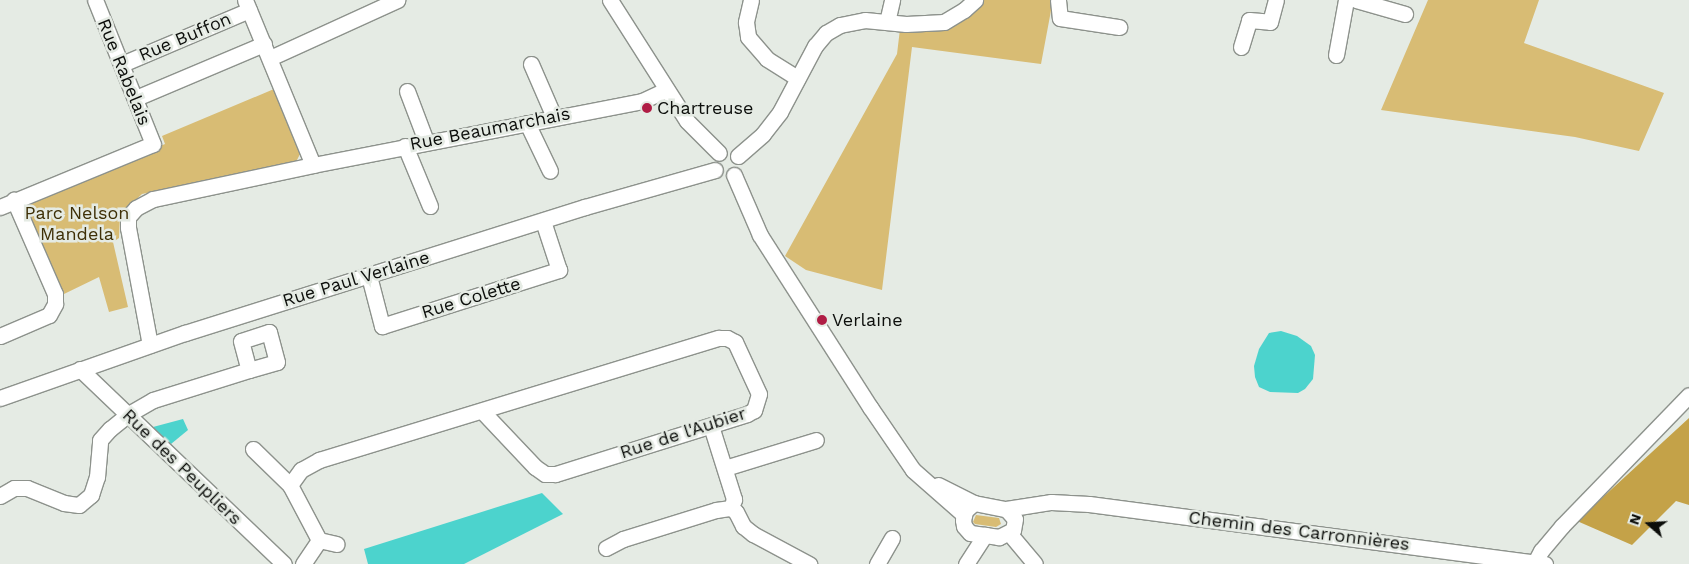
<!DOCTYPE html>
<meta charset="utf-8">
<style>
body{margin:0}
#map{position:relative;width:1689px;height:564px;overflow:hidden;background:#e5ebe4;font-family:"Work Sans",sans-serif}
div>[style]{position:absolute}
.green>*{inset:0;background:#d8bc74}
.forest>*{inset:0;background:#c4a248}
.water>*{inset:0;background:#4cd3cd}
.roads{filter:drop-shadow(1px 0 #8d928c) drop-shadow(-1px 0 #8d928c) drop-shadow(0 1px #8d928c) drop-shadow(0 -1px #8d928c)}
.minor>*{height:15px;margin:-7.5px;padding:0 7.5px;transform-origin:7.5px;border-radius:7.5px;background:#fff}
.dots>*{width:14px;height:14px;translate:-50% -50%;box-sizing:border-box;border:2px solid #e5ebe4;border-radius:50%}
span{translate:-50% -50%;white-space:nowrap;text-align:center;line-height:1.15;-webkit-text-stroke:5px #e5ebe4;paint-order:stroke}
.street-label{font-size:18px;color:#0c0e0b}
.poi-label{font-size:18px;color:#0c0e0b}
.left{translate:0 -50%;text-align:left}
.park-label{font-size:18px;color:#3e3007}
.north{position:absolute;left:1624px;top:499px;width:50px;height:50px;-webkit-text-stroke:4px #e5ebe4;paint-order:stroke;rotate:289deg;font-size:14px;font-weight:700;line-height:20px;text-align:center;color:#0c0e0b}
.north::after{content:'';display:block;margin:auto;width:18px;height:22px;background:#0c0e0b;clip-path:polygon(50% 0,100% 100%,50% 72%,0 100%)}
</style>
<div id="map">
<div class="green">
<i style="clip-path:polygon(983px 0,1053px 0,1041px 64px,912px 47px,882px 290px,806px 270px,785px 256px,897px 54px,900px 29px,916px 32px,939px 28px)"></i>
<i style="clip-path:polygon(1428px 0,1539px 0,1524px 43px,1664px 93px,1639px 151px,1575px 137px,1381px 110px)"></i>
<i style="clip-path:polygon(274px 89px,301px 152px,296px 162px,142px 194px,120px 215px,119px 238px,113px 242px,128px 307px,109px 312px,99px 277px,64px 294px,28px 217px,28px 208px,32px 199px,165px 144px,162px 136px)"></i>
<i style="clip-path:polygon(976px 515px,999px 518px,1001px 524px,996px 527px,975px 524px,973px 522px)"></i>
</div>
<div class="forest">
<i style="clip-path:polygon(1689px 418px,1689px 505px,1676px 501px,1632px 545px,1577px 521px)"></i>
</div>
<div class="water">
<i style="clip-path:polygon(1281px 331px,1297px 336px,1311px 346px,1315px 355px,1313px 379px,1305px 389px,1298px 393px,1270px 392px,1259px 387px,1255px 377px,1254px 366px,1259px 349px,1269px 333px)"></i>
<i style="clip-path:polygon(183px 419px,188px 430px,171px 444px,153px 427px)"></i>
<i style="clip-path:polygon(542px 493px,563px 514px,464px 564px,368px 564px,364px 549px)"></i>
</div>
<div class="roads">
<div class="minor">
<i style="left:245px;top:0;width:178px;rotate:67.6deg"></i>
<i style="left:610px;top:0;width:143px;rotate:57.5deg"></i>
<i style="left:687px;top:121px;width:45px;rotate:45deg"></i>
<i style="left:751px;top:0;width:23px;rotate:103deg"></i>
<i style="left:746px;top:22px;width:15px;rotate:82deg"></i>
<i style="left:748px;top:37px;width:29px;rotate:49deg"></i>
<i style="left:767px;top:59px;width:36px;rotate:32deg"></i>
<i style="left:1058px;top:0;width:18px;rotate:84deg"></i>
<i style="left:1060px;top:18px;width:60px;rotate:8.7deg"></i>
<i style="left:1356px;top:0;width:51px;rotate:15.9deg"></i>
<i style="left:887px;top:22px;width:23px;rotate:-77deg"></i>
<i style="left:1241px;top:47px;width:28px;rotate:-73deg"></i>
<i style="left:1249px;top:20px;width:21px;rotate:5deg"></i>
<i style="left:1270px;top:22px;width:23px;rotate:-75deg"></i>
<i style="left:1336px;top:55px;width:56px;rotate:-79.7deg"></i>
<i style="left:270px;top:58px;width:140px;rotate:-24.5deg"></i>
<i style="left:122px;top:64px;width:138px;rotate:-23deg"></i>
<i style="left:531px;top:64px;width:58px;rotate:66.5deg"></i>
<i style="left:407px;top:91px;width:53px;rotate:69.2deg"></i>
<i style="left:136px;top:98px;width:139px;rotate:-22.9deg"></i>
<i style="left:527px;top:123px;width:53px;rotate:64.4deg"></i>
<i style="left:405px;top:146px;width:65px;rotate:67.4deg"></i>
<i style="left:738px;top:156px;width:33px;rotate:-41deg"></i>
<i style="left:763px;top:134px;width:28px;rotate:-52deg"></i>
<i style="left:780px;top:112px;width:75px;rotate:-62.1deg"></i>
<i style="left:815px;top:46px;width:17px;rotate:-50deg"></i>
<i style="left:826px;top:33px;width:16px;rotate:-30deg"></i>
<i style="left:840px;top:25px;width:25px;rotate:-11deg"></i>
<i style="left:865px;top:20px;width:41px;rotate:5.6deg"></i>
<i style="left:906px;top:24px;width:38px;rotate:-3deg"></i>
<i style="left:944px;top:22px;width:23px;rotate:-31deg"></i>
<i style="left:964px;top:10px;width:15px;rotate:-42deg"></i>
<i style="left:734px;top:175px;width:65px;rotate:66.6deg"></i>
<i style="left:760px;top:235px;width:204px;rotate:57.4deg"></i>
<i style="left:870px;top:407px;width:76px;rotate:55.7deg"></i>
<i style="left:913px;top:470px;width:68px;rotate:41.4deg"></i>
<i style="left:0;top:207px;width:165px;rotate:-22.4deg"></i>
<i style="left:153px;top:144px;width:155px;rotate:-111.9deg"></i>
<i style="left:369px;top:276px;width:52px;rotate:75.4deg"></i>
<i style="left:382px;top:326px;width:186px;rotate:-17.6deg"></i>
<i style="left:559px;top:270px;width:52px;rotate:-108.1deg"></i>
<i style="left:0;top:336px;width:53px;rotate:-23.2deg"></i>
<i style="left:49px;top:315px;width:13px;rotate:-61deg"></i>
<i style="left:55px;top:304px;width:10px;rotate:-90deg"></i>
<i style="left:55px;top:294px;width:103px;rotate:-113.6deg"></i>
<i style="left:150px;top:345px;width:119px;rotate:-100.6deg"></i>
<i style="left:128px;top:228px;width:11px;rotate:-90deg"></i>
<i style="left:128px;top:217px;width:12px;rotate:-48deg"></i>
<i style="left:136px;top:208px;width:19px;rotate:-28deg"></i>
<i style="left:153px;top:199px;width:164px;rotate:-12deg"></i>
<i style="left:313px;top:165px;width:335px;rotate:-11deg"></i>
<i style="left:642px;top:101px;width:26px;rotate:-25deg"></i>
<i style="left:80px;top:369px;width:282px;rotate:43.7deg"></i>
<i style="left:0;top:398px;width:196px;rotate:-19.4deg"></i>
<i style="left:185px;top:333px;width:419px;rotate:-17.5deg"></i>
<i style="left:585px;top:207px;width:135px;rotate:-15.9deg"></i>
<i style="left:711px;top:426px;width:77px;rotate:72.5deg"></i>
<i style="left:734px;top:499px;width:9px;rotate:108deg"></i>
<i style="left:731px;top:508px;width:6px;rotate:39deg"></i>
<i style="left:736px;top:512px;width:16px;rotate:63deg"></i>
<i style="left:743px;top:526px;width:13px;rotate:39deg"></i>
<i style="left:753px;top:534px;width:64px;rotate:28.2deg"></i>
<i style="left:253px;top:449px;width:52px;rotate:44.2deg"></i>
<i style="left:725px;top:468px;width:95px;rotate:-17.1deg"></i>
<i style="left:938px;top:485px;width:40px;rotate:26.6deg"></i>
<i style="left:0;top:496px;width:16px;rotate:-30deg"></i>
<i style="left:14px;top:488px;width:13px"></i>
<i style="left:27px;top:488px;width:40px;rotate:22deg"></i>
<i style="left:64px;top:503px;width:15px;rotate:8deg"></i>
<i style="left:79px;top:505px;width:16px;rotate:-40deg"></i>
<i style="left:91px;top:495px;width:19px;rotate:-72deg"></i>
<i style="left:97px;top:477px;width:37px;rotate:-85deg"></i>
<i style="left:100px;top:440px;width:15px;rotate:-48deg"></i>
<i style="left:110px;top:429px;width:22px;rotate:-39deg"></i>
<i style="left:127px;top:415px;width:30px;rotate:-30deg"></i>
<i style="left:153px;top:400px;width:101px;rotate:-17.4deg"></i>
<i style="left:249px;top:370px;width:29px;rotate:-16deg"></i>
<i style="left:277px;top:362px;width:31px;rotate:-105deg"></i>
<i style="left:269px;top:332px;width:29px;rotate:162deg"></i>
<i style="left:241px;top:341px;width:30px;rotate:75deg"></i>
<i style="left:974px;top:503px;width:33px;rotate:11deg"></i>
<i style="left:1006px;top:509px;width:13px;rotate:48deg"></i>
<i style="left:1015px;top:519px;width:11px;rotate:100deg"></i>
<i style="left:1013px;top:530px;width:16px;rotate:153deg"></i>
<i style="left:999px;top:537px;width:29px;rotate:-172deg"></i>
<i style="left:970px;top:533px;width:9px;rotate:-131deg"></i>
<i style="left:964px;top:526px;width:6px;rotate:-99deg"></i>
<i style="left:963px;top:520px;width:9px;rotate:-77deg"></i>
<i style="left:965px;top:511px;width:12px;rotate:-42deg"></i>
<i style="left:1006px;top:509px;width:46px;rotate:-8.8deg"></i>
<i style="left:1051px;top:502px;width:38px;rotate:3deg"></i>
<i style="left:1089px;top:504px;width:460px;rotate:7.5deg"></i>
<i style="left:1009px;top:533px;width:40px;rotate:50deg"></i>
<i style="left:319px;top:540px;width:18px;rotate:13deg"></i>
<i style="left:606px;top:548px;width:19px;rotate:-28deg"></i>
<i style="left:623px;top:539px;width:97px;rotate:-17.3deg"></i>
<i style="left:716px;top:510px;width:15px;rotate:-8deg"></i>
<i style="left:303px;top:564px;width:29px;rotate:-56deg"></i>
<i style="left:319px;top:540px;width:62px;rotate:-117.8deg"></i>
<i style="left:290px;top:485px;width:19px;rotate:-54deg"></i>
<i style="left:301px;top:470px;width:21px;rotate:-29deg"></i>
<i style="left:319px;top:460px;width:418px;rotate:-17deg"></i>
<i style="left:719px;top:338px;width:8px"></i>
<i style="left:727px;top:338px;width:9px;rotate:27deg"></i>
<i style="left:735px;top:342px;width:57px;rotate:65.2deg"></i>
<i style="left:759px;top:394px;width:17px;rotate:107deg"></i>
<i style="left:754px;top:410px;width:8px;rotate:150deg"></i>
<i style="left:747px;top:414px;width:201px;rotate:162.6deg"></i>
<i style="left:555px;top:474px;width:10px;rotate:180deg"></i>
<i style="left:545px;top:474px;width:12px;rotate:-145deg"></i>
<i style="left:535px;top:467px;width:77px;rotate:-133.4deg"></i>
<i style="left:877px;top:564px;width:30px;rotate:-60deg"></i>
<i style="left:966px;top:564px;width:35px;rotate:-57deg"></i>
<i style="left:1534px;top:564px;width:15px;rotate:-62deg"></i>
<i style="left:1541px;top:551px;width:33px;rotate:-50deg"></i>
<i style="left:1562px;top:526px;width:182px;rotate:-45.9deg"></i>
</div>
</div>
<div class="dots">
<i style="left:647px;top:108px;background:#b01d45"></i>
<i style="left:822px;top:320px;background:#b01d45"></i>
</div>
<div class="street-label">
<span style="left:185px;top:37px;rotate:-23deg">Rue Buffon</span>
<span style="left:124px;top:72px;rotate:68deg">Rue Rabelais</span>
<span style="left:490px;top:129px;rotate:-11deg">Rue Beaumarchais</span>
<span style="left:356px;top:279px;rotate:-17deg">Rue Paul Verlaine</span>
<span style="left:471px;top:298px;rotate:-17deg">Rue Colette</span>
<span style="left:683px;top:433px;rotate:-18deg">Rue de l'Aubier</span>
<span style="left:182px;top:467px;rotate:44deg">Rue des Peupliers</span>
<span style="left:1299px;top:531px;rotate:7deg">Chemin des Carronnières</span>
</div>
<div class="poi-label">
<span class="left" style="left:657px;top:108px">Chartreuse</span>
<span class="left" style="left:832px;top:320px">Verlaine</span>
</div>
<div class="park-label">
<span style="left:77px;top:224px">Parc Nelson<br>Mandela</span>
</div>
<div class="north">N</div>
</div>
